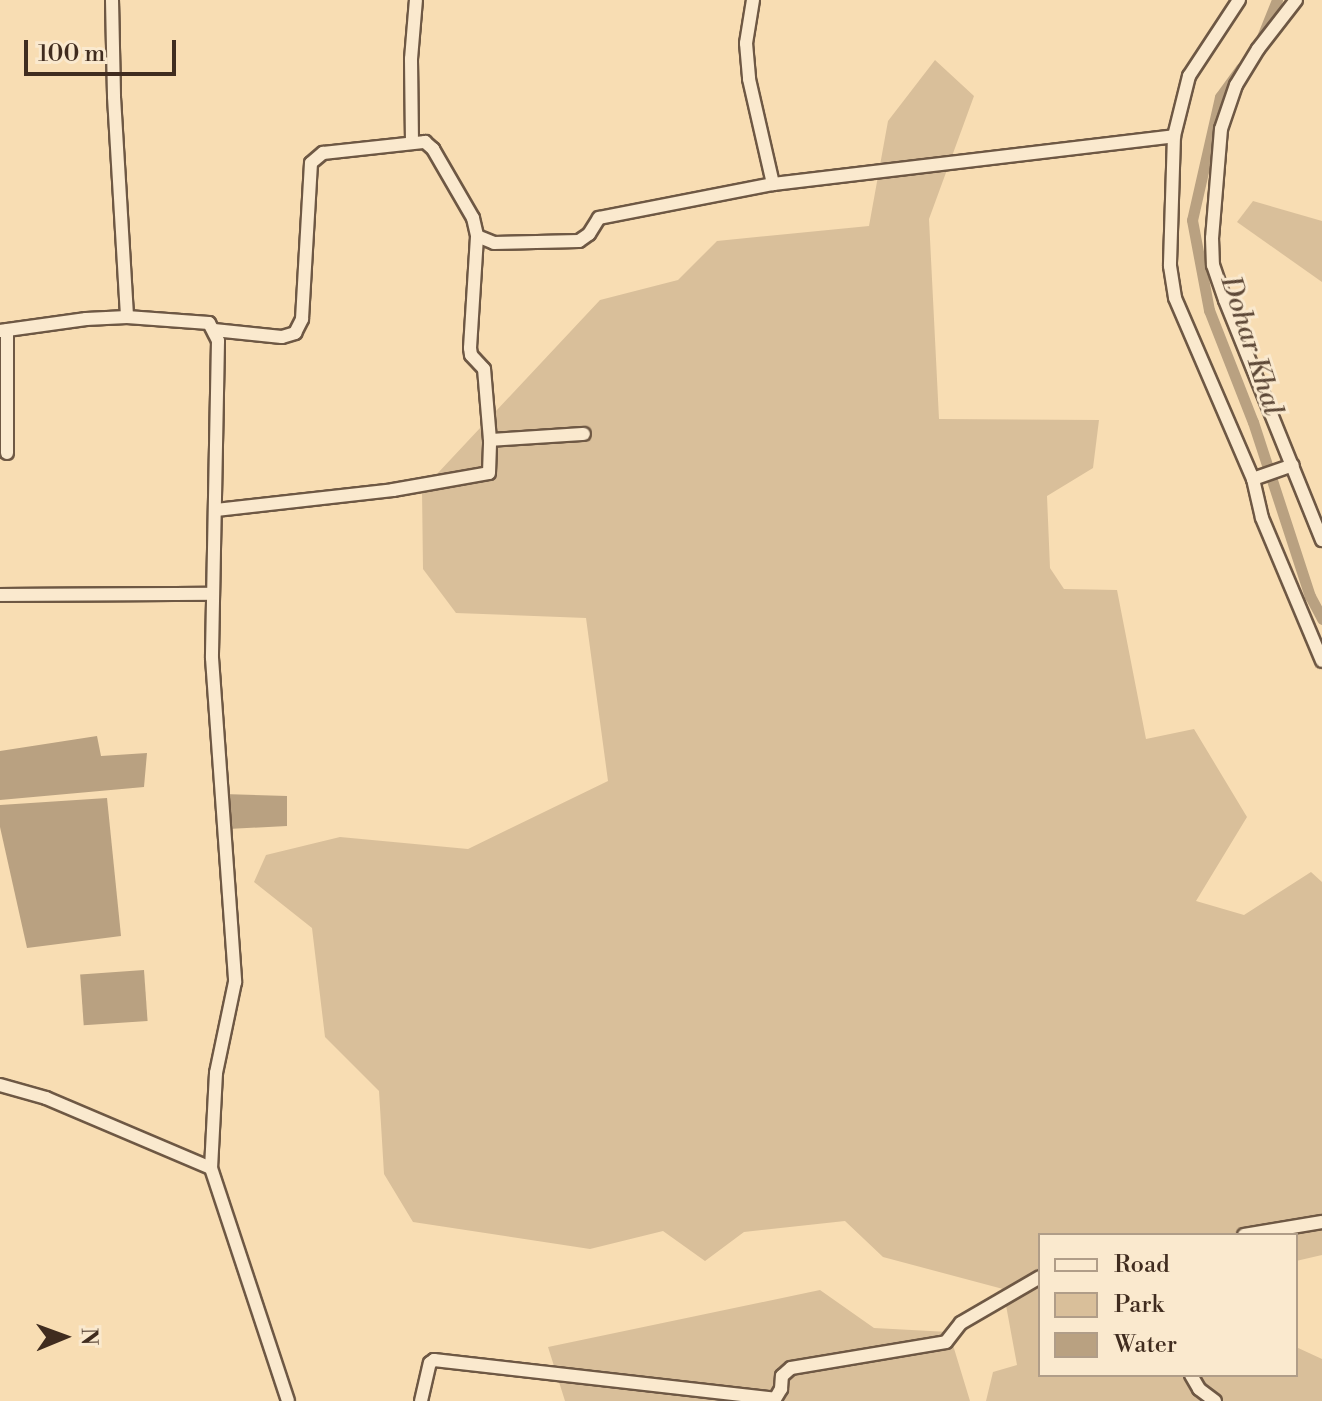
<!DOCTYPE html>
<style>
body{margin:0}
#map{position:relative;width:1322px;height:1401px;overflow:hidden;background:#f8ddb3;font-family:"Libre Bodoni",serif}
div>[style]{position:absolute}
.green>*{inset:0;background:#d9bf9a}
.water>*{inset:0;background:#b9a181;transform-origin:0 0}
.canal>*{height:11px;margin:-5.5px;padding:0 5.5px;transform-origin:5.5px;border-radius:5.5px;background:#b9a181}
.roads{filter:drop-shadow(2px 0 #6e5844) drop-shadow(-2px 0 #6e5844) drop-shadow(0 2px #6e5844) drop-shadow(0 -2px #6e5844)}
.minor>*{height:12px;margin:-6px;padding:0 6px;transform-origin:6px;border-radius:6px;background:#fae9ce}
span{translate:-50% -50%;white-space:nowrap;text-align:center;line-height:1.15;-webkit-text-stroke:6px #fae9ce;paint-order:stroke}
.water-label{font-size:28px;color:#5e4938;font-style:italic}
.legend{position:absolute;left:1038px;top:1233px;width:260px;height:144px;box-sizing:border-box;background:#fae9ce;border:2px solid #b09d88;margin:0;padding:10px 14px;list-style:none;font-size:24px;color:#402c1f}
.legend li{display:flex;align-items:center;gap:16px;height:40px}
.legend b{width:40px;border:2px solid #b09d88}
.north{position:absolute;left:24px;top:1297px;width:80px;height:80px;-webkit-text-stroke:6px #fae9ce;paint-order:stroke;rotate:89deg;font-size:22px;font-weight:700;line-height:32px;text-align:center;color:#402c1f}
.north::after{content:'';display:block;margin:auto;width:28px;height:36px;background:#402c1f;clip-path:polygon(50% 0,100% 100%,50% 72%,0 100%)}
.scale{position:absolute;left:24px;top:40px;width:152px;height:36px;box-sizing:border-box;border:4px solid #402c1f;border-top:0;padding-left:10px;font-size:24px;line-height:28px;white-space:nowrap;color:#402c1f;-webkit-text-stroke:6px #fae9ce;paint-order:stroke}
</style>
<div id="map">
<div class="green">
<i style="clip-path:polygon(935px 60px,974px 96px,929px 219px,939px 419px,1099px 420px,1093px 468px,1047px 496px,1050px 568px,1064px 589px,1117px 590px,1146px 739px,1194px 729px,1247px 817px,1196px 901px,1244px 915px,1311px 872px,1322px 882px,1322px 1255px,1296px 1261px,1296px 1235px,1040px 1235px,1040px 1375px,1296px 1375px,1296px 1347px,1322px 1359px,1322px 1401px,986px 1401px,993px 1372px,1017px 1365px,1003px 1289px,883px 1257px,845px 1221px,744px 1232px,705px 1261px,663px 1231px,590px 1249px,413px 1222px,384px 1174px,379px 1091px,325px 1037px,312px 928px,254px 882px,266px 855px,340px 837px,468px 849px,608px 781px,586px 618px,456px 613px,423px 569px,422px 490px,600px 300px,678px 280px,717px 241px,869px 226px,888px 121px)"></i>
<i style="clip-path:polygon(1253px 201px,1322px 221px,1322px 282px,1237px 222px)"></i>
<i style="clip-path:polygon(820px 1290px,874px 1328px,949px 1332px,970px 1401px,565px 1401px,548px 1347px)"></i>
</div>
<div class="water">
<i style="clip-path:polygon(97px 736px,101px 756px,147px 753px,144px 787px,0 800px,0 751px)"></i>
<i style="clip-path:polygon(223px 794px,287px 796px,287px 826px,228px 829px)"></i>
<i style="clip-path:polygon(107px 798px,121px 936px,27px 948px,0 827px,0 805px)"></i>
<i style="left:144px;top:970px;width:51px;height:64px;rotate:86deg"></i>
</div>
<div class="canal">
<i style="left:1262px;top:37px;width:40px;rotate:-68deg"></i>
<i style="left:1241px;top:68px;width:36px;rotate:126deg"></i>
<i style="left:1220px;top:97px;width:126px;rotate:102.8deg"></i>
<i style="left:1192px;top:220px;width:92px;rotate:79.3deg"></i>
<i style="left:1209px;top:310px;width:120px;rotate:68.6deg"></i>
<i style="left:1253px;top:422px;width:183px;rotate:71.9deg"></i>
<i style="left:1310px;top:596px;width:26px;rotate:62deg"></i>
</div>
<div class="roads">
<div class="minor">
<i style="left:112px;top:0;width:97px;rotate:88.8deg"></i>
<i style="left:114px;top:97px;width:220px;rotate:86.6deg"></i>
<i style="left:127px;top:317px;width:82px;rotate:4.2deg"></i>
<i style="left:209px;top:323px;width:20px;rotate:63deg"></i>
<i style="left:218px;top:341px;width:317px;rotate:91.1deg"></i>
<i style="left:212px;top:658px;width:325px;rotate:85.9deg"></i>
<i style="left:235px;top:982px;width:93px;rotate:101.8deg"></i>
<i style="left:216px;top:1073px;width:95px;rotate:93deg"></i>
<i style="left:211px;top:1168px;width:245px;rotate:71.7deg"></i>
<i style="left:753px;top:0;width:44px;rotate:99.2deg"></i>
<i style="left:746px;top:43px;width:36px;rotate:85deg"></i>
<i style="left:749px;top:79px;width:108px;rotate:77.1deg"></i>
<i style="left:1239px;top:0;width:91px;rotate:123.3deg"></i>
<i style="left:1189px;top:76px;width:62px;rotate:104deg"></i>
<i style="left:1174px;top:136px;width:130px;rotate:91.8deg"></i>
<i style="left:1170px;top:266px;width:32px;rotate:81deg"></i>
<i style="left:1175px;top:298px;width:197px;rotate:66.7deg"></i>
<i style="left:1253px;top:479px;width:40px;rotate:77deg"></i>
<i style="left:1262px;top:518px;width:155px;rotate:67.2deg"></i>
<i style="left:1296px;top:0;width:62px;rotate:127.8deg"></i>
<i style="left:1258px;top:49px;width:42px;rotate:121.4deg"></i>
<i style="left:1236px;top:85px;width:46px;rotate:108.8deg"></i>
<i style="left:1221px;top:129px;width:109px;rotate:94.7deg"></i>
<i style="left:1212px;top:238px;width:27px;rotate:88deg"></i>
<i style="left:1213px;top:265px;width:37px;rotate:71deg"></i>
<i style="left:1225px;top:300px;width:259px;rotate:68deg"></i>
<i style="left:412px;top:142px;width:83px;rotate:-90.7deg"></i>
<i style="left:411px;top:59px;width:59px;rotate:-85.2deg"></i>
<i style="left:7px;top:330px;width:123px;rotate:90deg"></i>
<i style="left:214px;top:330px;width:68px;rotate:5.9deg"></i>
<i style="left:282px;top:337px;width:14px;rotate:-17deg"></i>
<i style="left:295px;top:333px;width:16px;rotate:-63deg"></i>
<i style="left:302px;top:319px;width:156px;rotate:-86.7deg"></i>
<i style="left:311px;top:163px;width:16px;rotate:-40deg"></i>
<i style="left:323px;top:153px;width:103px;rotate:-6.2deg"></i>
<i style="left:425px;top:142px;width:11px;rotate:41deg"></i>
<i style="left:433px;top:149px;width:80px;rotate:59.9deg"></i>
<i style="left:473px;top:218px;width:18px;rotate:77deg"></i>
<i style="left:477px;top:236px;width:18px;rotate:22deg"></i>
<i style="left:494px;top:243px;width:85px;rotate:-1.3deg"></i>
<i style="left:579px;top:241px;width:12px;rotate:-35deg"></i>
<i style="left:589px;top:234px;width:19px;rotate:-58deg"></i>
<i style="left:599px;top:218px;width:177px;rotate:-11.1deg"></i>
<i style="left:773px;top:184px;width:404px;rotate:-6.8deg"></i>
<i style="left:0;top:331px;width:87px;rotate:-7.9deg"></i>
<i style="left:86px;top:319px;width:41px;rotate:-2.8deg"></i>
<i style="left:490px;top:440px;width:94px;rotate:-3.7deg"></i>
<i style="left:1253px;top:479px;width:42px;rotate:-19.3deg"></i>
<i style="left:216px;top:510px;width:178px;rotate:-6.4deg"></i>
<i style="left:393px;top:490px;width:97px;rotate:-10deg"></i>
<i style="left:489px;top:473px;width:33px;rotate:-88deg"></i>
<i style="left:490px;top:440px;width:71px;rotate:-94.8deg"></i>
<i style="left:484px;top:369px;width:19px;rotate:-133deg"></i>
<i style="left:471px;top:355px;width:7px;rotate:-98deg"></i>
<i style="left:470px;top:348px;width:112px;rotate:-86.4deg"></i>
<i style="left:0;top:595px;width:212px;rotate:-0.3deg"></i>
<i style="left:0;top:1085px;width:48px;rotate:15.8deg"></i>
<i style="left:46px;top:1098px;width:179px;rotate:23deg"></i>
<i style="left:1244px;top:1235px;width:79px;rotate:-9.5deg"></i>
<i style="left:1191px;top:1375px;width:16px;rotate:60deg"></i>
<i style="left:1199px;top:1389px;width:20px;rotate:37deg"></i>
<i style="left:421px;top:1401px;width:39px;rotate:-77deg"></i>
<i style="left:430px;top:1363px;width:5px;rotate:-37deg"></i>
<i style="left:434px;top:1360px;width:343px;rotate:6.5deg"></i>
<i style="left:775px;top:1399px;width:12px;rotate:-59deg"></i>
<i style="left:781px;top:1389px;width:13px;rotate:-86deg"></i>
<i style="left:782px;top:1376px;width:12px;rotate:-42deg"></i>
<i style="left:791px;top:1368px;width:157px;rotate:-9.5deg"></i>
<i style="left:946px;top:1342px;width:24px;rotate:-52deg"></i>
<i style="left:961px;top:1323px;width:91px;rotate:-30.2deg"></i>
</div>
</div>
<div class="water-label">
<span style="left:1251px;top:346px;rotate:72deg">Dohar Khal</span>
</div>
<ul class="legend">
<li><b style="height:10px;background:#fae9ce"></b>Road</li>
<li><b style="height:22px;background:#d9bf9a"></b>Park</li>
<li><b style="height:22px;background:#b9a181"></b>Water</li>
</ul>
<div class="north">N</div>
<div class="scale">100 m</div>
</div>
